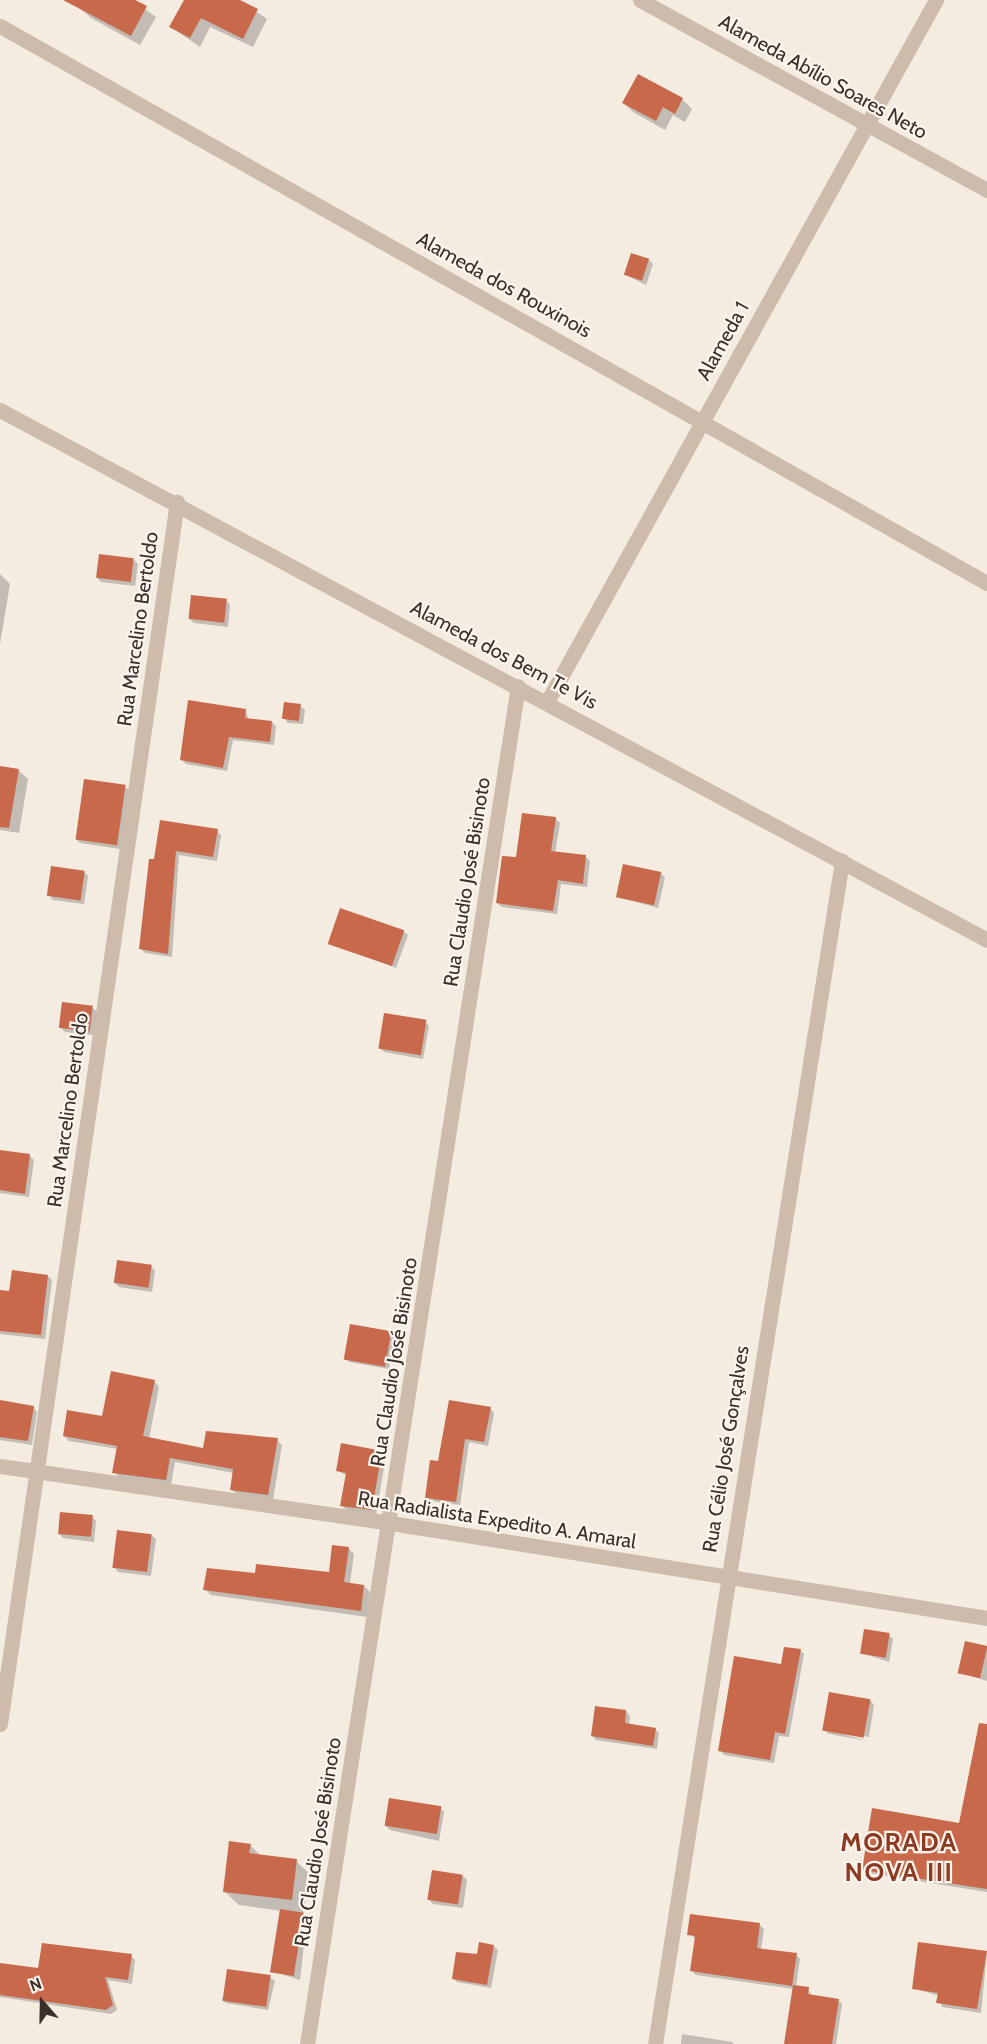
<!DOCTYPE html>
<meta charset="utf-8">
<style>
body{margin:0}
#map{position:relative;width:987px;height:2044px;overflow:hidden;background:#f4ebe1;font-family:Cabin,sans-serif}
div>[style]{position:absolute}
.shadow>*{inset:0;background:#0003}
.building>*{inset:0;background:#c8694b;transform-origin:0 0}
.minor>*{height:15px;margin:-7.5px;padding:0 7.5px;transform-origin:7.5px;border-radius:7.5px;background:#cdbbac}
span{translate:-50% -50%;white-space:nowrap;text-align:center;line-height:1.15;-webkit-text-stroke:4.5px #fbf5ee;paint-order:stroke}
.street-label{font-size:20px;color:#3b302b}
.district-label{font-size:26px;color:#8c3b22;font-weight:700;letter-spacing:1.5px}
.north{position:absolute;left:12px;top:1972px;width:60px;height:60px;-webkit-text-stroke:4px #fbf5ee;paint-order:stroke;rotate:340deg;font-size:16px;font-weight:700;line-height:24px;text-align:center;color:#3b302b}
.north::after{content:'';display:block;margin:auto;width:21px;height:27px;background:#3b302b;clip-path:polygon(50% 0,100% 100%,50% 72%,0 100%)}
</style>
<div id="map">
<div class="shadow">
<i style="clip-path:polygon(86px 0,132px 0,156px 17px,140px 45px,91px 18px,81px 9px)"></i>
<i style="clip-path:polygon(186px 0,239px 0,267px 19px,253px 47px,210px 27px,200px 47px,171px 27px)"></i>
<i style="clip-path:polygon(639px 76px,682px 99px,692px 109px,685px 122px,673px 115px,665px 130px,633px 112px,624px 103px)"></i>
<i style="clip-path:polygon(649px 260px,653px 264px,646px 285px,626px 275px)"></i>
<i style="clip-path:polygon(134px 560px,138px 564px,135px 586px,101px 582px,97px 578px)"></i>
<i style="clip-path:polygon(0 574px,10px 584px,0 644px)"></i>
<i style="clip-path:polygon(226px 600px,230px 605px,228px 627px,194px 623px,189px 619px)"></i>
<i style="clip-path:polygon(300px 706px,305px 710px,303px 724px,288px 723px,284px 718px)"></i>
<i style="clip-path:polygon(245px 710px,249px 720px,272px 722px,276px 726px,274px 745px,233px 740px,227px 771px,186px 764px,182px 760px)"></i>
<i style="clip-path:polygon(0 767px,18px 770px,28px 779px,19px 833px,0 830px)"></i>
<i style="clip-path:polygon(125px 787px,130px 791px,120px 849px,80px 843px,76px 839px)"></i>
<i style="clip-path:polygon(555px 818px,560px 823px,555px 853px,586px 857px,590px 861px,587px 887px,561px 884px,557px 914px,502px 907px,497px 903px,517px 859px)"></i>
<i style="clip-path:polygon(217px 831px,221px 835px,217px 861px,179px 855px,172px 957px,145px 953px,141px 949px,155px 861px)"></i>
<i style="clip-path:polygon(84px 872px,88px 876px,84px 904px,53px 900px,49px 895px)"></i>
<i style="clip-path:polygon(661px 873px,665px 878px,658px 908px,618px 897px)"></i>
<i style="clip-path:polygon(403px 931px,408px 935px,396px 968px,329px 943px)"></i>
<i style="clip-path:polygon(93px 1008px,97px 1012px,94px 1035px,65px 1032px,61px 1028px)"></i>
<i style="clip-path:polygon(425px 1022px,429px 1026px,423px 1059px,384px 1052px,380px 1048px)"></i>
<i style="clip-path:polygon(0 1152px,30px 1156px,34px 1160px,29px 1197px,0 1193px)"></i>
<i style="clip-path:polygon(151px 1266px,155px 1271px,152px 1292px,119px 1287px,115px 1283px)"></i>
<i style="clip-path:polygon(48px 1276px,52px 1280px,45px 1339px,0 1334px,0 1292px,11px 1293px)"></i>
<i style="clip-path:polygon(391px 1332px,395px 1337px,389px 1369px,349px 1362px,345px 1358px)"></i>
<i style="clip-path:polygon(154px 1381px,159px 1387px,149px 1439px,205px 1449px,277px 1440px,282px 1445px,273px 1500px,237px 1494px,231px 1489px,234px 1473px,175px 1462px,171px 1485px,119px 1477px,114px 1472px,118px 1449px,69px 1441px,64px 1436px,103px 1418px)"></i>
<i style="clip-path:polygon(0 1402px,33px 1407px,37px 1412px,32px 1445px,0 1440px)"></i>
<i style="clip-path:polygon(490px 1408px,494px 1413px,488px 1446px,469px 1442px,460px 1505px,431px 1501px,426px 1497px,439px 1462px)"></i>
<i style="clip-path:polygon(381px 1452px,386px 1456px,376px 1514px,346px 1510px,342px 1505px,347px 1476px,337px 1470px)"></i>
<i style="clip-path:polygon(92px 1517px,96px 1521px,94px 1542px,63px 1538px,59px 1534px)"></i>
<i style="clip-path:polygon(151px 1535px,156px 1539px,151px 1576px,118px 1572px,114px 1567px)"></i>
<i style="clip-path:polygon(348px 1548px,354px 1554px,350px 1584px,364px 1586px,370px 1592px,367px 1617px,211px 1595px,205px 1589px,256px 1575px,330px 1574px)"></i>
<i style="clip-path:polygon(889px 1635px,893px 1639px,889px 1662px,861px 1653px)"></i>
<i style="clip-path:polygon(966px 1642px,987px 1647px,987px 1681px,959px 1672px)"></i>
<i style="clip-path:polygon(800px 1650px,804px 1654px,789px 1737px,779px 1736px,774px 1763px,724px 1755px,720px 1750px,783px 1665px)"></i>
<i style="clip-path:polygon(870px 1700px,874px 1705px,869px 1737px,827px 1730px,868px 1741px,829px 1734px,824px 1730px)"></i>
<i style="clip-path:polygon(626px 1711px,630px 1716px,629px 1725px,655px 1729px,659px 1733px,657px 1749px,596px 1740px,592px 1736px)"></i>
<i style="clip-path:polygon(987px 1735px,987px 1892px,868px 1873px,864px 1869px,961px 1824px)"></i>
<i style="clip-path:polygon(440px 1808px,444px 1812px,439px 1841px,390px 1830px,386px 1826px)"></i>
<i style="clip-path:polygon(250px 1845px,261px 1856px,296px 1861px,311px 1875px,303px 1914px,307px 1918px,300px 1980px,272px 1971px,282px 1911px,239px 1905px,224px 1891px)"></i>
<i style="clip-path:polygon(463px 1876px,467px 1880px,463px 1908px,433px 1904px,429px 1900px)"></i>
<i style="clip-path:polygon(759px 1924px,764px 1929px,761px 1950px,796px 1955px,800px 1959px,796px 1987px,808px 1989px,812px 1996px,838px 2000px,842px 2004px,836px 2044px,786px 2044px,794px 1989px,696px 1975px,692px 1971px,696px 1939px,689px 1934px)"></i>
<i style="clip-path:polygon(919px 1944px,987px 1953px,981px 2013px,942px 2007px,939px 1996px,914px 1988px)"></i>
<i style="clip-path:polygon(494px 1946px,498px 1950px,491px 1988px,457px 1982px,453px 1978px)"></i>
<i style="clip-path:polygon(131px 1956px,135px 1960px,132px 1984px,108px 1980px,117px 2010px,111px 2014px,0 1997px,0 1966px,39px 1970px)"></i>
<i style="clip-path:polygon(270px 1977px,275px 1981px,268px 2010px,226px 2003px,221px 1999px)"></i>
<i style="clip-path:polygon(682px 2034px,732px 2042px,734px 2044px,681px 2044px)"></i>
</div>
<div class="building">
<i style="clip-path:polygon(63px 0,135px 0,147px 6px,131px 36px)"></i>
<i style="clip-path:polygon(184px 0,240px 0,258px 9px,243px 39px,201px 18px,190px 38px,169px 27px)"></i>
<i style="clip-path:polygon(638px 74px,683px 98px,675px 114px,663px 107px,656px 121px,622px 103px)"></i>
<i style="left:631px;top:253px;width:19px;height:23px;rotate:18deg"></i>
<i style="left:99px;top:554px;width:35px;height:24px;rotate:7deg"></i>
<i style="left:191px;top:595px;width:36px;height:24px;rotate:6deg"></i>
<i style="clip-path:polygon(188px 700px,246px 709px,245px 718px,272px 721px,270px 742px,229px 737px,223px 768px,180px 760px)"></i>
<i style="left:284px;top:702px;width:17px;height:17px;rotate:7deg"></i>
<i style="clip-path:polygon(0 766px,19px 769px,9px 828px,0 827px)"></i>
<i style="left:84px;top:779px;width:42px;height:61px;rotate:8deg"></i>
<i style="clip-path:polygon(522px 813px,556px 817px,551px 851px,586px 855px,583px 884px,558px 880px,553px 911px,496px 903px,502px 856px,516px 857px)"></i>
<i style="clip-path:polygon(160px 820px,218px 829px,213px 857px,176px 851px,168px 954px,139px 949px,149px 859px,154px 859px)"></i>
<i style="left:623px;top:864px;width:39px;height:34px;rotate:12deg"></i>
<i style="left:51px;top:866px;width:34px;height:30px;rotate:8deg"></i>
<i style="left:340px;top:908px;width:68px;height:38px;rotate:19deg"></i>
<i style="left:62px;top:1002px;width:31px;height:26px;rotate:7deg"></i>
<i style="left:384px;top:1013px;width:43px;height:36px;rotate:9deg"></i>
<i style="clip-path:polygon(0 1150px,30px 1154px,25px 1194px,0 1190px)"></i>
<i style="left:117px;top:1260px;width:35px;height:23px;rotate:8deg"></i>
<i style="clip-path:polygon(12px 1270px,48px 1275px,41px 1335px,0 1331px,0 1290px,9px 1291px)"></i>
<i style="left:350px;top:1324px;width:42px;height:36px;rotate:10deg"></i>
<i style="clip-path:polygon(111px 1371px,155px 1380px,143px 1436px,203px 1448px,206px 1431px,278px 1438px,268px 1495px,230px 1490px,233px 1469px,170px 1458px,166px 1480px,112px 1473px,117px 1446px,63px 1436px,67px 1410px,102px 1416px)"></i>
<i style="clip-path:polygon(0 1400px,34px 1406px,28px 1441px,0 1437px)"></i>
<i style="clip-path:polygon(449px 1400px,491px 1407px,484px 1442px,465px 1439px,456px 1502px,425px 1498px,430px 1460px,438px 1461px)"></i>
<i style="clip-path:polygon(341px 1443px,382px 1451px,372px 1510px,340px 1506px,346px 1473px,336px 1471px)"></i>
<i style="left:60px;top:1512px;width:33px;height:22px;rotate:5deg"></i>
<i style="left:117px;top:1530px;width:35px;height:38px;rotate:7deg"></i>
<i style="clip-path:polygon(332px 1545px,349px 1547px,344px 1582px,364px 1585px,361px 1611px,203px 1590px,207px 1568px,255px 1573px,256px 1564px,329px 1572px)"></i>
<i style="left:864px;top:1629px;width:26px;height:25px;rotate:9deg"></i>
<i style="left:965px;top:1641px;width:23px;height:33px;rotate:13deg"></i>
<i style="clip-path:polygon(784px 1647px,801px 1649px,785px 1734px,775px 1732px,770px 1760px,718px 1751px,734px 1656px,781px 1664px)"></i>
<i style="left:829px;top:1692px;width:42px;height:39px;rotate:10deg"></i>
<i style="clip-path:polygon(595px 1706px,626px 1710px,625px 1723px,656px 1728px,653px 1746px,591px 1736px)"></i>
<i style="clip-path:polygon(979px 1723px,987px 1724px,987px 1889px,862px 1870px,872px 1808px,959px 1823px)"></i>
<i style="left:389px;top:1798px;width:53px;height:28px;rotate:9deg"></i>
<i style="clip-path:polygon(229px 1841px,251px 1844px,249px 1853px,297px 1859px,292px 1900px,223px 1892px)"></i>
<i style="left:432px;top:1870px;width:31px;height:30px;rotate:9deg"></i>
<i style="left:280px;top:1909px;width:24px;height:64px;rotate:9deg"></i>
<i style="clip-path:polygon(690px 1914px,760px 1923px,757px 1948px,797px 1953px,792px 1986px,690px 1971px,695px 1936px,687px 1935px)"></i>
<i style="clip-path:polygon(479px 1942px,494px 1945px,487px 1985px,452px 1979px,456px 1952px,477px 1954px)"></i>
<i style="clip-path:polygon(918px 1942px,987px 1951px,977px 2009px,936px 2003px,938px 1993px,912px 1989px)"></i>
<i style="clip-path:polygon(42px 1943px,132px 1954px,128px 1980px,105px 1977px,113px 2005px,106px 2010px,0 1995px,0 1963px,38px 1968px)"></i>
<i style="left:227px;top:1969px;width:44px;height:32px;rotate:8deg"></i>
<i style="clip-path:polygon(793px 1985px,809px 1987px,808px 1994px,839px 1999px,832px 2044px,784px 2044px)"></i>
</div>
<div class="minor">
<i style="left:640px;top:0;width:396px;rotate:28.7deg"></i>
<i style="left:0;top:26px;width:1133px;rotate:29.44deg"></i>
<i style="left:0;top:410px;width:1120px;rotate:28.23deg"></i>
<i style="left:547px;top:702px;width:803px;rotate:-61.01deg"></i>
<i style="left:0;top:1466px;width:395px;rotate:8.3deg"></i>
<i style="left:391px;top:1523px;width:604px;rotate:9.06deg"></i>
<i style="left:0;top:1724px;width:1235px;rotate:-81.76deg"></i>
<i style="left:307px;top:2044px;width:1374px;rotate:-81.17deg"></i>
<i style="left:655px;top:2044px;width:1198px;rotate:-81.02deg"></i>
</div>
<div class="street-label">
<span style="left:823px;top:77px;rotate:29deg">Alameda Abílio Soares Neto</span>
<span style="left:504px;top:285px;rotate:29deg">Alameda dos Rouxinois</span>
<span style="left:723px;top:341px;rotate:-61deg">Alameda 1</span>
<span style="left:138px;top:629px;rotate:-82deg">Rua Marcelino Bertoldo</span>
<span style="left:504px;top:655px;rotate:28deg">Alameda dos Bem Te Vis</span>
<span style="left:467px;top:882px;rotate:-81deg">Rua Claudio José Bisinoto</span>
<span style="left:68px;top:1110px;rotate:-82deg">Rua Marcelino Bertoldo</span>
<span style="left:394px;top:1362px;rotate:-81deg">Rua Claudio José Bisinoto</span>
<span style="left:726px;top:1449px;rotate:-81deg">Rua Célio José Gonçalves</span>
<span style="left:497px;top:1520px;rotate:9deg">Rua Radialista Expedito A. Amaral</span>
<span style="left:318px;top:1842px;rotate:-81deg">Rua Claudio José Bisinoto</span>
</div>
<div class="district-label">
<span style="left:899px;top:1858px">MORADA<br>NOVA III</span>
</div>
<div class="north">N</div>
</div>
